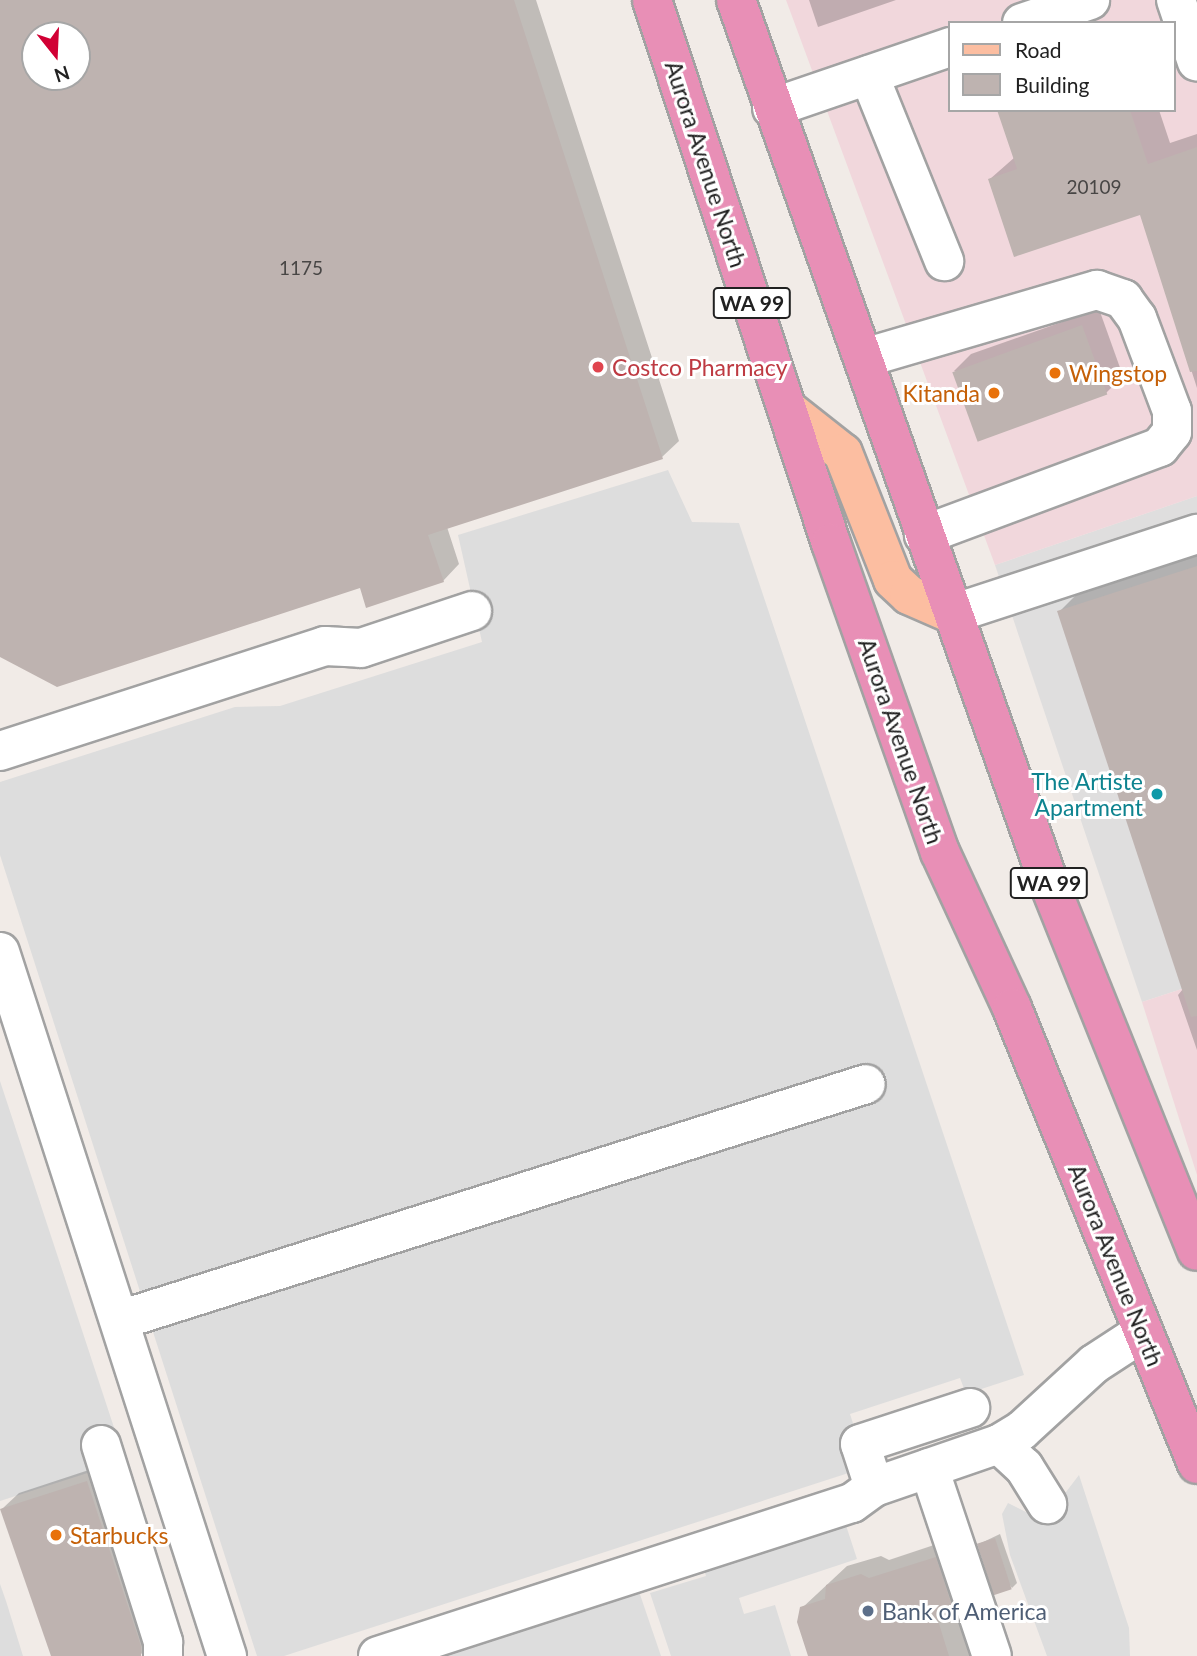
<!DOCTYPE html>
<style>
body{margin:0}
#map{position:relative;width:1197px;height:1656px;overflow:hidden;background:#f1ebe7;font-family:Lato,sans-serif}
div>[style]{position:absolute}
.residential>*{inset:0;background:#dfdede}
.commercial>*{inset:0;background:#f1d7dc}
.parking>*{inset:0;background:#ddd}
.shadow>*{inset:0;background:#0003}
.building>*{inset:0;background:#beb3b0;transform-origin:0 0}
.roads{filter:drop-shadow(2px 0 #a2a2a2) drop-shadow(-2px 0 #a2a2a2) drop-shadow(0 2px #a2a2a2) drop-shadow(0 -2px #a2a2a2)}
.minor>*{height:38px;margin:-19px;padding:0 19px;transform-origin:19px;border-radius:19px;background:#fff}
.major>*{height:38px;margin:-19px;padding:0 19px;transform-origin:19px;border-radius:19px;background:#fcbea1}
.highway>*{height:38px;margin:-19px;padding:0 19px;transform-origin:19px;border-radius:19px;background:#e88fb6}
.dots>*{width:19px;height:19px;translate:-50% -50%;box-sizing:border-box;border:4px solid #fff;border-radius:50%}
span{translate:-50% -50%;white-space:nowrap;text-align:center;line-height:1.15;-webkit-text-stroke:6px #fff;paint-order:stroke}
.number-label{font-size:19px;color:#484645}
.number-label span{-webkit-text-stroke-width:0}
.shield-label span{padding:2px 5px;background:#fff;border:2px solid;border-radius:5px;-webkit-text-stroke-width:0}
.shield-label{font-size:21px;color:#212121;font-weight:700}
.street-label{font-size:23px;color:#212121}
.health-label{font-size:23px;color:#be3a42}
.left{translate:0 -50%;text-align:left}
.food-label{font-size:23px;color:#c56008}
.right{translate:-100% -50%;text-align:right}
.culture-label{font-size:23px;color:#0d838f}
.service-label{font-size:23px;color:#4e5e75}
.legend{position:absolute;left:948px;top:21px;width:228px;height:91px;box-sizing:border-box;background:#fff;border:2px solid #a6a6a6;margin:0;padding:9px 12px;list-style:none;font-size:21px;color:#212121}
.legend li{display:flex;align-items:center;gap:14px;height:35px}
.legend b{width:35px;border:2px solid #a6a6a6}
.north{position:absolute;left:21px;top:21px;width:70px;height:70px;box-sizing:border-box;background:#fff;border:2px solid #a6a6a6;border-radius:50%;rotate:162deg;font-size:19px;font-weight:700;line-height:28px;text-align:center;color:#212121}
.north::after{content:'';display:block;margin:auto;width:24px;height:32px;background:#d10034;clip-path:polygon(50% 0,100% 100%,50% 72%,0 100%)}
</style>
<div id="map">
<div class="residential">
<i style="clip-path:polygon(1197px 496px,1197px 984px,1142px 1002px,995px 565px)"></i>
</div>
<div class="commercial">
<i style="clip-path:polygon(evenodd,786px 0,1197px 0,1197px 496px,995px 565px,786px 0,950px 23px,1174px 23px,1174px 110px,950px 110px,950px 23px)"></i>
<i style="clip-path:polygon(1197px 984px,1197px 1175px,1142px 1002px)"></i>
</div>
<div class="parking">
<i style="clip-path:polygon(668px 470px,692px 522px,739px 523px,1024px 1375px,966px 1394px,960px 1378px,850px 1414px,867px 1467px,284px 1656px,257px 1656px,0 855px,0 782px,235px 707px,280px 706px,482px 642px,458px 535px)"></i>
<i style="clip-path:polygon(0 1081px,125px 1461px,0 1501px)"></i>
<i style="clip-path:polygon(1079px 1475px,1129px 1628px,1130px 1656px,1047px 1656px,1010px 1555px,1002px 1514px,1008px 1503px,1030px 1514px,1066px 1492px)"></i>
<i style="clip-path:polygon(840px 1507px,857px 1559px,739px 1598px,744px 1614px,775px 1605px,791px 1656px,671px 1656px,650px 1593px,706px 1576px,699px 1553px)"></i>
<i style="clip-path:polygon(633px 1574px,661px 1656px,378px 1656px)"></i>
<i style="clip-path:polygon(0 1584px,6px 1601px,23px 1656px,0 1656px)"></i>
</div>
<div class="shadow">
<i style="clip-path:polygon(evenodd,0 0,536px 0,679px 441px,662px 457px,447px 527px,459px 564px,443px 581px,361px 586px,0 655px,0 0,35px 35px,77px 35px,77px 77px,35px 77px,35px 35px)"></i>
<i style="clip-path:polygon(809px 0,896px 0,818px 27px)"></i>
<i style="clip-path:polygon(999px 110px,1159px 110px,1170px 143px,1197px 134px,1197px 388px,1141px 213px,990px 179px,1015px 157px)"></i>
<i style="clip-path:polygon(1099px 309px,1123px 376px,1106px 393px,954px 371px,971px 354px)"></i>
<i style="clip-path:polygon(1197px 548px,1197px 1050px,1178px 995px,1183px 989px,1059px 612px,1087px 584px)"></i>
<i style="clip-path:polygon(104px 1465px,157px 1639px,139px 1656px,53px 1656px,2px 1509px,19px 1493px)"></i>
<i style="clip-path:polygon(1000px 1534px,1017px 1583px,1012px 1588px,979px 1544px)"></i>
<i style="clip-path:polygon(955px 1538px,970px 1656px,810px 1656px,802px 1608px,847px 1566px,881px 1556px,889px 1560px)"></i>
</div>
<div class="building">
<i style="clip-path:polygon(evenodd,0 0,514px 0,663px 459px,428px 535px,444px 582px,366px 608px,360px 588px,57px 687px,0 657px,0 0,35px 35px,77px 35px,77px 77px,35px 77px,35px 35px)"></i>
<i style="clip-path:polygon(997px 110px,1130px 110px,1148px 164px,1197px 147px,1197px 371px,1190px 372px,1140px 215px,1014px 257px,988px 179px,1017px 169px)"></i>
<i style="left:1082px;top:325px;width:74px;height:138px;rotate:70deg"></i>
<i style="clip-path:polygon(1197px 566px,1197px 1016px,1191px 1017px,1057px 611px)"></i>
<i style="clip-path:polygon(87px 1481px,141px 1646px,141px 1656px,51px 1656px,0 1509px)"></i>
<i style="left:995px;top:1538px;width:54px;height:19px;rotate:72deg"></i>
<i style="clip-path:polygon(936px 1557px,953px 1609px,936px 1614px,949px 1656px,808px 1656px,797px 1622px,800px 1607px,825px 1599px,826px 1585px,861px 1574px,869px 1578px)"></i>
</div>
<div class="roads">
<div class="minor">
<i style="left:1176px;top:0;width:65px;rotate:71.3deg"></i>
<i style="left:1022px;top:23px;width:72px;rotate:-18.7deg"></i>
<i style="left:869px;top:75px;width:201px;rotate:68deg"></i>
<i style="left:772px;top:108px;width:188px;rotate:-18.9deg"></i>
<i style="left:864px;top:358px;width:243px;rotate:-16.3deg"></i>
<i style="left:1097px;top:290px;width:28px;rotate:19deg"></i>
<i style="left:1123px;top:299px;width:24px;rotate:54deg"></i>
<i style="left:1137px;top:318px;width:99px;rotate:69.4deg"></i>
<i style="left:1172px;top:411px;width:21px;rotate:90deg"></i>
<i style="left:1172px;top:432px;width:19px;rotate:129deg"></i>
<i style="left:1160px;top:447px;width:252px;rotate:159.6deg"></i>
<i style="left:952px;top:614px;width:258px;rotate:-18.1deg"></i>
<i style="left:0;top:751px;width:342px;rotate:-17.9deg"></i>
<i style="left:325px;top:646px;width:36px;rotate:3deg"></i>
<i style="left:361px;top:648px;width:117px;rotate:-18.4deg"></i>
<i style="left:0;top:952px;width:740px;rotate:72.13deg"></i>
<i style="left:120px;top:1320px;width:782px;rotate:-17.55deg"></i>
<i style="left:999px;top:1444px;width:34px;rotate:43deg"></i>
<i style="left:1024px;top:1467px;width:44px;rotate:58.1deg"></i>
<i style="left:101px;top:1445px;width:207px;rotate:72.5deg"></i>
<i style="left:163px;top:1642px;width:14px;rotate:90deg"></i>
<i style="left:929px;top:1468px;width:198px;rotate:71.5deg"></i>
<i style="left:874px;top:1487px;width:45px;rotate:-108deg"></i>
<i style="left:860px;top:1444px;width:116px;rotate:-18.1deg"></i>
<i style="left:378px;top:1656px;width:498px;rotate:-17.9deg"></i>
<i style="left:852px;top:1503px;width:27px;rotate:-36deg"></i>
<i style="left:874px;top:1487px;width:132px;rotate:-19deg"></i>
<i style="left:999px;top:1444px;width:26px;rotate:-31deg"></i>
<i style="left:1021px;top:1431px;width:99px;rotate:-42.5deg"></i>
<i style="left:1094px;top:1364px;width:59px;rotate:-33.1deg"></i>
</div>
<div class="major">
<i style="left:787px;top:409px;width:71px;rotate:38.2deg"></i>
<i style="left:843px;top:453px;width:136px;rotate:68.5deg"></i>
<i style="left:893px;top:580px;width:22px;rotate:43deg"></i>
<i style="left:909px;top:595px;width:47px;rotate:23.8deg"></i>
</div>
<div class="highway">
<i style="left:652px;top:0;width:572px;rotate:71.76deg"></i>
<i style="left:831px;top:543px;width:328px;rotate:70.6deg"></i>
<i style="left:940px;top:852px;width:172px;rotate:65.2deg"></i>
<i style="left:1012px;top:1008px;width:492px;rotate:67.9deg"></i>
<i style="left:736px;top:0;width:940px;rotate:70.49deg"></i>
<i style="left:1050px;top:886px;width:393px;rotate:68.1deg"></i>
</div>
</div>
<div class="dots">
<i style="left:598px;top:367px;background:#e0444e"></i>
<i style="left:1055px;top:373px;background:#e8710a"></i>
<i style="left:994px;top:393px;background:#e8710a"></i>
<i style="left:1157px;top:794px;background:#0f9aa8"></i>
<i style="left:56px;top:1535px;background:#e8710a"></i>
<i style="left:868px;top:1611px;background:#5c6f8a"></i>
</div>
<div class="number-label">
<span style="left:1094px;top:187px">20109</span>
<span style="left:301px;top:268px">1175</span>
</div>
<div class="shield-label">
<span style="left:752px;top:303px">WA 99</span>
<span style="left:1049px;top:883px">WA 99</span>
</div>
<div class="street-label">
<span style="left:706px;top:164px;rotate:72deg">Aurora Avenue North</span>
<span style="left:901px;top:741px;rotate:71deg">Aurora Avenue North</span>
<span style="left:1116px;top:1265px;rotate:68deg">Aurora Avenue North</span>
</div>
<div class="health-label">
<span class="left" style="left:612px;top:367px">Costco Pharmacy</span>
</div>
<div class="food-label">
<span class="left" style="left:1069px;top:373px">Wingstop</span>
<span class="right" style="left:980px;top:393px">Kitanda</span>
<span class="left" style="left:70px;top:1535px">Starbucks</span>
</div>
<div class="culture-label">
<span class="right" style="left:1143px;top:794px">The Artiste<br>Apartment</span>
</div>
<div class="service-label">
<span class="left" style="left:882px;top:1611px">Bank of America</span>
</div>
<ul class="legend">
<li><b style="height:9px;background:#fcbea1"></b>Road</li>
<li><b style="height:19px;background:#beb3b0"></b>Building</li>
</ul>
<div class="north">N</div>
</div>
